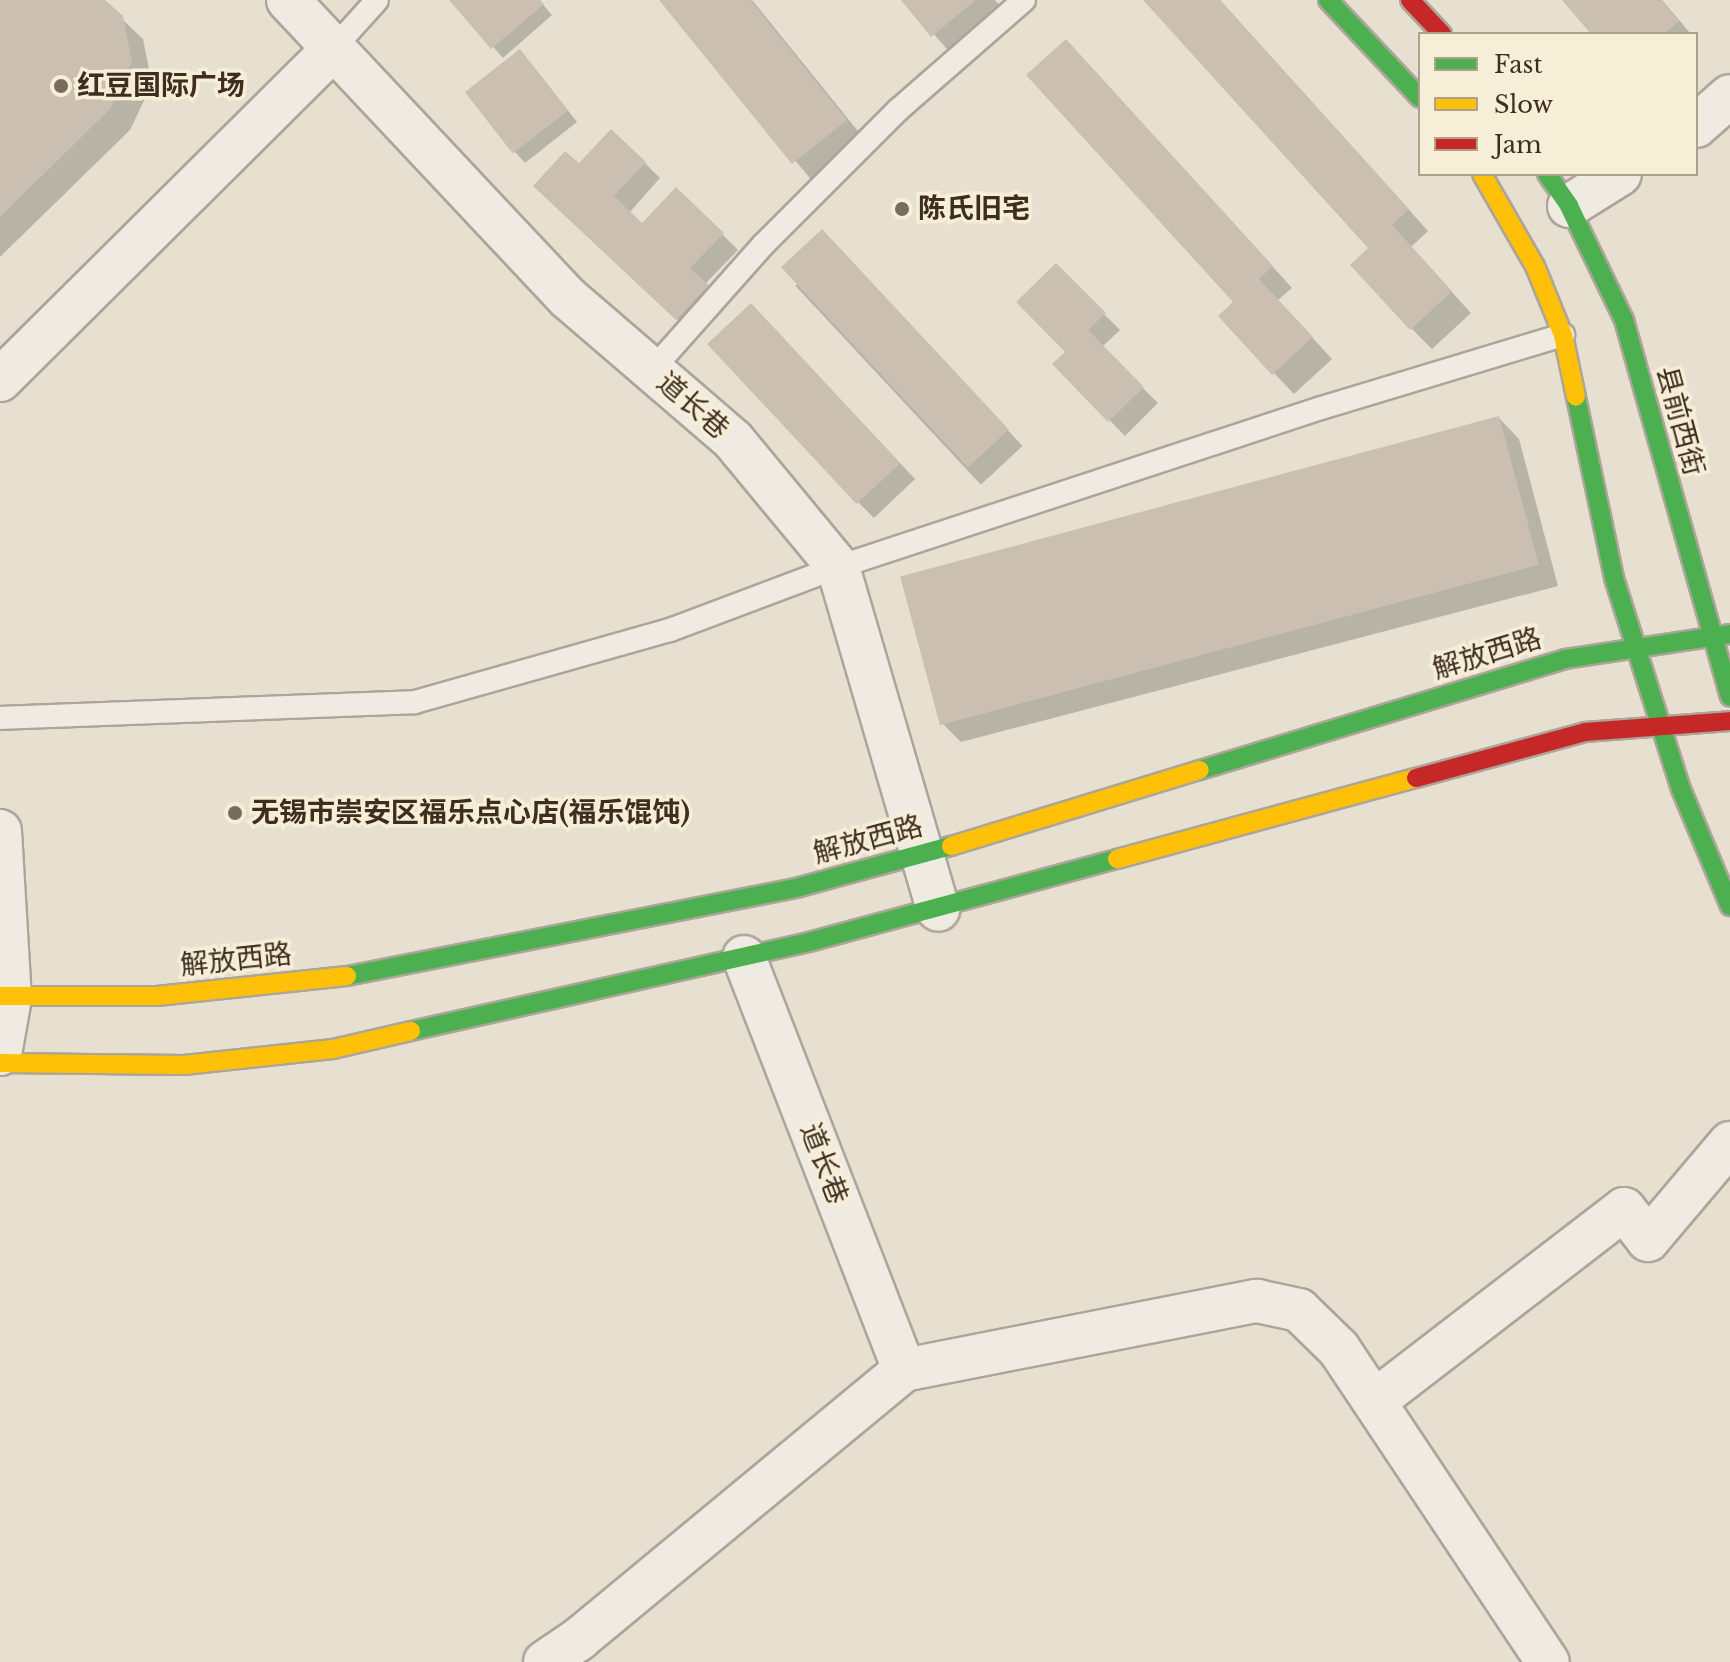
<!DOCTYPE html>
<meta charset="utf-8">
<style>
body{margin:0}
#map{position:relative;width:1730px;height:1662px;overflow:hidden;background:#e7e0d1;font-family:"Libre Baskerville","Noto Sans SC",serif}
div>[style]{position:absolute}
.shadow>*{inset:0;background:#0003;transform-origin:0 0}
.building>*{inset:0;background:#cbbfb2;transform-origin:0 0}
.roads{filter:drop-shadow(2px 0 #ada599) drop-shadow(-2px 0 #ada599) drop-shadow(0 2px #ada599) drop-shadow(0 -2px #ada599)}
.lane>*{height:22px;margin:-11px;padding:0 11px;transform-origin:11px;border-radius:11px;background:#efebe3}
.street>*{height:42px;margin:-21px;padding:0 21px;transform-origin:21px;border-radius:21px;background:#efebe3}
.fast>*{height:18px;margin:-9px;padding:0 9px;transform-origin:9px;border-radius:9px;background:#4caf50}
.slow>*{height:18px;margin:-9px;padding:0 9px;transform-origin:9px;border-radius:9px;background:#ffc107}
.jam>*{height:18px;margin:-9px;padding:0 9px;transform-origin:9px;border-radius:9px;background:#c62828}
.dots>*{width:22px;height:22px;translate:-50% -50%;box-sizing:border-box;border:4px solid #f7eed8;border-radius:50%}
span{translate:-50% -50%;white-space:nowrap;text-align:center;line-height:1.15;-webkit-text-stroke:7px #f7eed8;paint-order:stroke}
.poi-label{font-size:28px;color:#3d2e20;font-weight:700}
.left{translate:0 -50%;text-align:left}
.street-label{font-size:28px;color:#3d2e20}
.legend{position:absolute;left:1418px;top:32px;width:280px;height:144px;box-sizing:border-box;background:#f7eed8;border:2px solid #ada18e;margin:0;padding:10px 14px;list-style:none;font-size:24px;color:#3d2e20}
.legend li{display:flex;align-items:center;gap:16px;height:40px}
.legend b{width:40px;border:2px solid #ada18e}
</style>
<div id="map">
<div class="shadow">
<i style="clip-path:polygon(0 0,102px 0,143px 39px,152px 84px,130px 130px,0 257px)"></i>
<i style="clip-path:polygon(452px 0,539px 0,552px 15px,503px 58px)"></i>
<i style="clip-path:polygon(661px 0,752px 0,866px 141px,814px 183px)"></i>
<i style="clip-path:polygon(904px 0,995px 0,1006px 13px,953px 56px)"></i>
<i style="clip-path:polygon(1146px 0,1220px 0,1428px 231px,1411px 247px,1471px 313px,1432px 349px,1411px 328px,1371px 249px)"></i>
<i style="clip-path:polygon(1565px 0,1662px 0,1691px 34px,1594px 34px)"></i>
<i style="clip-path:polygon(530px 62px,577px 122px,525px 163px,515px 152px)"></i>
<i style="clip-path:polygon(1086px 62px,1292px 288px,1278px 300px,1332px 359px,1294px 394px,1220px 316px,1236px 302px)"></i>
<i style="clip-path:polygon(645px 163px,660px 178px,629px 213px,642px 226px,722px 234px,738px 250px,705px 284px,723px 302px,693px 334px,551px 201px,579px 166px)"></i>
<i style="left:837px;top:247px;width:272px;height:57px;rotate:47deg"></i>
<i style="clip-path:polygon(1056px 266px,1120px 330px,1102px 347px,1158px 403px,1125px 436px,1055px 364px,1067px 352px)"></i>
<i style="clip-path:polygon(766px 321px,915px 479px,874px 518px,858px 502px)"></i>
<i style="clip-path:polygon(1499px 418px,1519px 439px,1558px 586px,961px 742px,940px 721px)"></i>
</div>
<div class="building">
<i style="clip-path:polygon(0 0,105px 0,123px 16px,132px 62px,110px 109px,0 217px)"></i>
<i style="clip-path:polygon(449px 0,540px 0,544px 4px,491px 49px)"></i>
<i style="clip-path:polygon(659px 0,750px 0,847px 120px,792px 164px)"></i>
<i style="clip-path:polygon(901px 0,976px 0,931px 37px)"></i>
<i style="clip-path:polygon(1143px 0,1220px 0,1409px 209px,1392px 225px,1452px 291px,1410px 330px,1350px 265px,1368px 248px)"></i>
<i style="clip-path:polygon(1562px 0,1661px 0,1679px 21px,1664px 34px,1591px 34px)"></i>
<i style="clip-path:polygon(1066px 39px,1273px 266px,1259px 279px,1313px 337px,1272px 375px,1218px 316px,1233px 302px,1026px 75px)"></i>
<i style="left:520px;top:49px;width:78px;height:70px;rotate:52deg"></i>
<i style="clip-path:polygon(611px 129px,646px 162px,614px 196px,642px 223px,676px 187px,724px 233px,690px 268px,709px 285px,676px 320px,533px 186px,565px 151px,579px 163px)"></i>
<i style="left:822px;top:229px;width:274px;height:56px;rotate:47deg"></i>
<i style="clip-path:polygon(1056px 263px,1106px 313px,1088px 330px,1144px 387px,1108px 422px,1052px 364px,1065px 352px,1016px 302px)"></i>
<i style="left:751px;top:303px;width:219px;height:60px;rotate:47deg"></i>
<i style="left:1499px;top:416px;width:154px;height:620px;rotate:75deg"></i>
</div>
<div class="roads">
<div class="lane">
<i style="left:334px;top:48px;width:64px;rotate:-48.1deg"></i>
<i style="left:652px;top:370px;width:169px;rotate:-48.4deg"></i>
<i style="left:764px;top:244px;width:190px;rotate:-45deg"></i>
<i style="left:898px;top:110px;width:167px;rotate:-41.1deg"></i>
<i style="left:0;top:718px;width:415px;rotate:-2.2deg"></i>
<i style="left:415px;top:702px;width:265px;rotate:-15.8deg"></i>
<i style="left:670px;top:630px;width:179px;rotate:-20.6deg"></i>
<i style="left:838px;top:567px;width:508px;rotate:-18.22deg"></i>
<i style="left:1321px;top:408px;width:253px;rotate:-16.8deg"></i>
</div>
<div class="street">
<i style="left:288px;top:0;width:409px;rotate:46.8deg"></i>
<i style="left:568px;top:298px;width:218px;rotate:40.7deg"></i>
<i style="left:733px;top:440px;width:165px;rotate:50.4deg"></i>
<i style="left:838px;top:567px;width:357px;rotate:73.7deg"></i>
<i style="left:1696px;top:126px;width:45px;rotate:-41.4deg"></i>
<i style="left:1569px;top:206px;width:60px;rotate:-32.1deg"></i>
<i style="left:0;top:380px;width:471px;rotate:-44.8deg"></i>
<i style="left:0;top:831px;width:167px;rotate:86.6deg"></i>
<i style="left:10px;top:998px;width:57px;rotate:100.1deg"></i>
<i style="left:744px;top:957px;width:443px;rotate:68.8deg"></i>
<i style="left:1376px;top:1400px;width:313px;rotate:-37.6deg"></i>
<i style="left:1624px;top:1209px;width:39px;rotate:52deg"></i>
<i style="left:1648px;top:1240px;width:127px;rotate:-49.8deg"></i>
<i style="left:545px;top:1662px;width:41px;rotate:-34.1deg"></i>
<i style="left:579px;top:1639px;width:422px;rotate:-39.6deg"></i>
<i style="left:904px;top:1370px;width:360px;rotate:-11.1deg"></i>
<i style="left:1257px;top:1301px;width:43px;rotate:12.1deg"></i>
<i style="left:1299px;top:1310px;width:56px;rotate:44.3deg"></i>
<i style="left:1339px;top:1349px;width:376px;rotate:56.3deg"></i>
</div>
<div class="fast">
<i style="left:1328px;top:0;width:134px;rotate:46.8deg"></i>
<i style="left:1547px;top:174px;width:39px;rotate:55deg"></i>
<i style="left:1569px;top:206px;width:127px;rotate:64.2deg"></i>
<i style="left:1624px;top:320px;width:391px;rotate:74.3deg"></i>
<i style="left:1576px;top:397px;width:185px;rotate:78.1deg"></i>
<i style="left:1614px;top:578px;width:221px;rotate:72.4deg"></i>
<i style="left:1681px;top:789px;width:127px;rotate:67.3deg"></i>
<i style="left:1200px;top:770px;width:382px;rotate:-16.9deg"></i>
<i style="left:1565px;top:659px;width:167px;rotate:-8.6deg"></i>
<i style="left:347px;top:976px;width:458px;rotate:-11.1deg"></i>
<i style="left:796px;top:888px;width:161px;rotate:-15.2deg"></i>
<i style="left:411px;top:1031px;width:408px;rotate:-12.6deg"></i>
<i style="left:809px;top:942px;width:319px;rotate:-15.1deg"></i>
</div>
<div class="slow">
<i style="left:1482px;top:174px;width:106px;rotate:60.1deg"></i>
<i style="left:1535px;top:266px;width:74px;rotate:67.9deg"></i>
<i style="left:1563px;top:335px;width:63px;rotate:78.2deg"></i>
<i style="left:951px;top:846px;width:260px;rotate:-17deg"></i>
<i style="left:1117px;top:859px;width:310px;rotate:-15.2deg"></i>
<i style="left:0;top:996px;width:157px"></i>
<i style="left:157px;top:996px;width:191px;rotate:-6deg"></i>
<i style="left:0;top:1063px;width:184px;rotate:0.6deg"></i>
<i style="left:184px;top:1065px;width:150px;rotate:-6.1deg"></i>
<i style="left:333px;top:1049px;width:80px;rotate:-13deg"></i>
</div>
<div class="jam">
<i style="left:1410px;top:0;width:47px;rotate:46.7deg"></i>
<i style="left:1416px;top:778px;width:175px;rotate:-15.2deg"></i>
<i style="left:1585px;top:732px;width:145px;rotate:-4.3deg"></i>
</div>
</div>
<div class="dots">
<i style="left:61px;top:86px;background:#786c5e"></i>
<i style="left:902px;top:209px;background:#786c5e"></i>
<i style="left:235px;top:813px;background:#786c5e"></i>
</div>
<div class="poi-label">
<span class="left" style="left:77px;top:86px">红豆国际广场</span>
<span class="left" style="left:918px;top:209px">陈氏旧宅</span>
<span class="left" style="left:251px;top:813px">无锡市崇安区福乐点心店(福乐馄饨)</span>
</div>
<div class="street-label">
<span style="left:693px;top:406px;rotate:41deg">道长巷</span>
<span style="left:1680px;top:421px;rotate:75deg">县前西街</span>
<span style="left:1487px;top:654px;rotate:-17deg">解放西路</span>
<span style="left:868px;top:840px;rotate:-15deg">解放西路</span>
<span style="left:236px;top:960px;rotate:-6deg">解放西路</span>
<span style="left:824px;top:1164px;rotate:69deg">道长巷</span>
</div>
<ul class="legend">
<li><b style="height:10px;background:#4caf50"></b>Fast</li>
<li><b style="height:10px;background:#ffc107"></b>Slow</li>
<li><b style="height:10px;background:#c62828"></b>Jam</li>
</ul>
</div>
